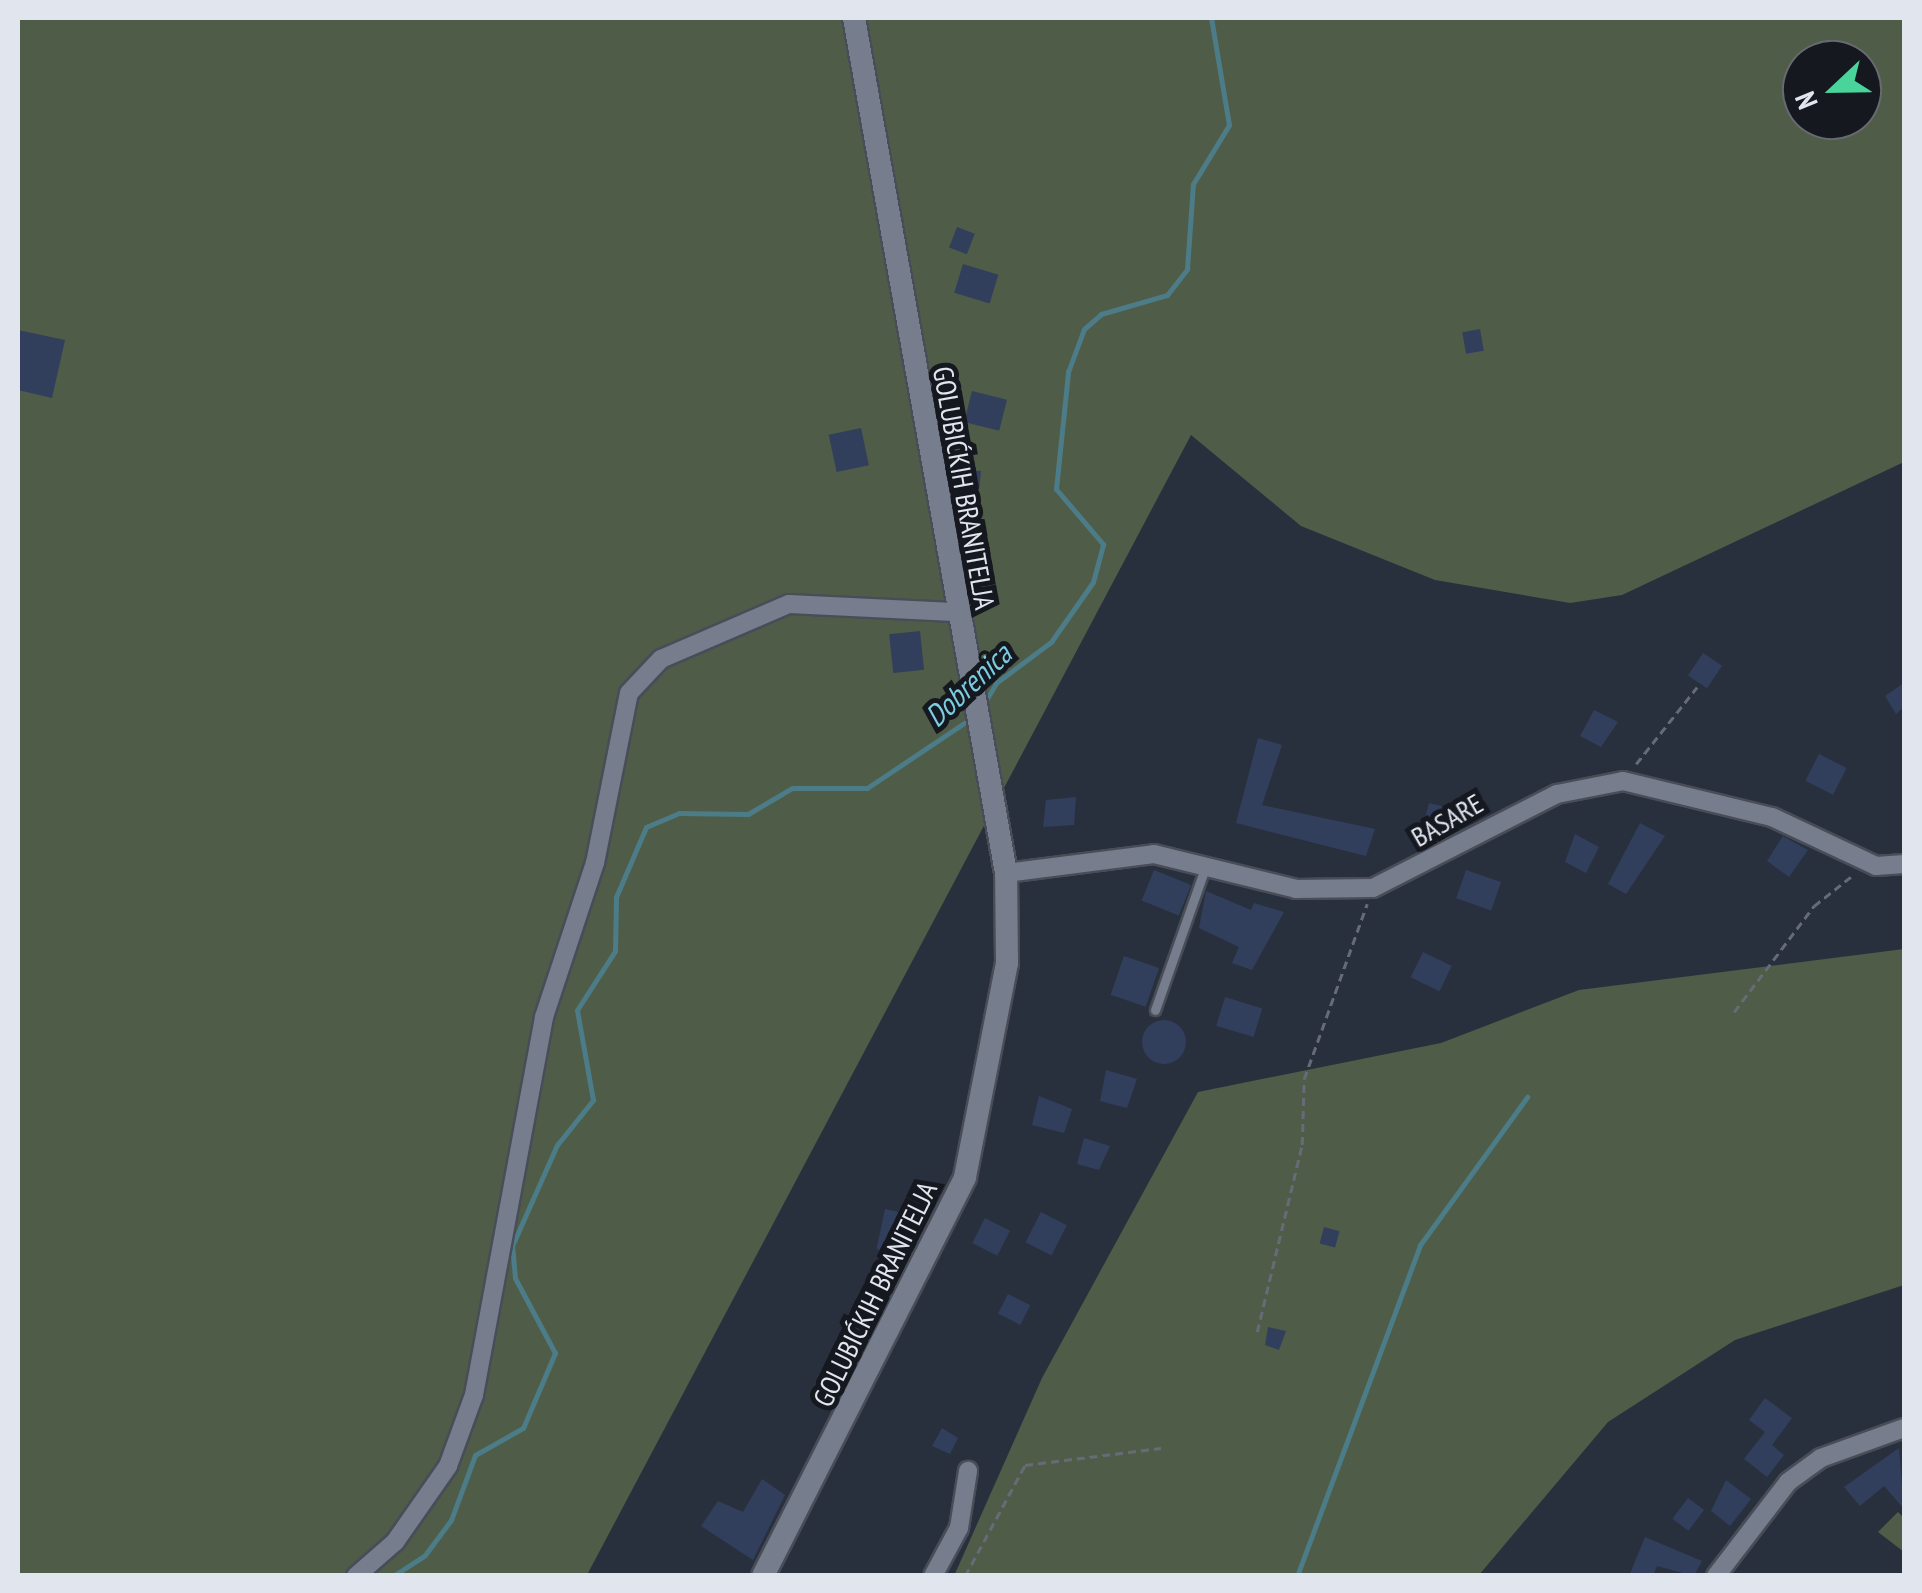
<!DOCTYPE html>
<meta charset="utf-8">
<style>
body{margin:0}
#map{position:relative;width:1922px;height:1593px;overflow:hidden;background:#29303d;font-family:"PT Sans Narrow",sans-serif}
div>[style]{position:absolute}
.green>*{inset:0;background:#4f5c47}
.stream>*{height:5px;margin:-2.5px;padding:0 2.5px;transform-origin:2.5px;border-radius:2.5px;background:#4c7c87}
.building>*{inset:0;background:#313f5d;transform-origin:0 0}
.round{border-radius:50%}
.path>*{height:2.5px;margin-top:-1.25px;transform-origin:0;background:repeating-linear-gradient(90deg,#656b77 0 8px,transparent 0 13px)}
.roads{filter:drop-shadow(2px 0 #484d58) drop-shadow(-2px 0 #484d58) drop-shadow(0 2px #484d58) drop-shadow(0 -2px #484d58)}
.service>*{height:9px;margin:-4.5px;padding:0 4.5px;transform-origin:4.5px;border-radius:4.5px;background:#767d8d}
.minor>*{height:18px;margin:-9px;padding:0 9px;transform-origin:9px;border-radius:9px;background:#767d8d}
.tertiary>*{height:22px;margin:-11px;padding:0 11px;transform-origin:11px;border-radius:11px;background:#767d8d}
span{translate:-50% -50%;white-space:nowrap;text-align:center;line-height:1.15;-webkit-text-stroke:10px #15181e;paint-order:stroke}
.street-label{font-size:28px;color:#e1e5ee}
.water-label{font-size:30px;color:#7bcde1;font-style:italic}
.frame{position:absolute;inset:0;border:20px solid #e1e5ee;pointer-events:none}
.north{position:absolute;left:1782px;top:40px;width:100px;height:100px;box-sizing:border-box;background:#15181e;border:2px solid #676a71;border-radius:50%;rotate:248deg;font-size:28px;font-weight:700;line-height:40px;text-align:center;color:#e1e5ee}
.north::after{content:'';display:block;margin:auto;width:35px;height:45px;background:#49d49c;clip-path:polygon(50% 0,100% 100%,50% 72%,0 100%)}
</style>
<div id="map">
<div class="green">
<i style="clip-path:polygon(evenodd,18px 18px,1904px 18px,1904px 462px,1622px 595px,1570px 603px,1435px 580px,1301px 526px,1191px 435px,587px 1575px,18px 1575px,18px 18px,1802px 60px,1862px 60px,1862px 120px,1802px 120px,1802px 60px)"></i>
<i style="clip-path:polygon(1904px 949px,1904px 1285px,1735px 1340px,1608px 1422px,1479px 1575px,954px 1576px,1042px 1378px,1198px 1092px,1441px 1043px,1579px 990px)"></i>
<i style="clip-path:polygon(1898px 1512px,1904px 1518px,1904px 1552px,1878px 1532px)"></i>
</div>
<div class="stream">
<i style="left:983px;top:705px;width:26px;rotate:-59deg"></i>
<i style="left:996px;top:683px;width:69px;rotate:-36.7deg"></i>
<i style="left:1051px;top:642px;width:73px;rotate:-55deg"></i>
<i style="left:1093px;top:582px;width:39px;rotate:-75deg"></i>
<i style="left:1103px;top:544px;width:72px;rotate:-130.5deg"></i>
<i style="left:1056px;top:489px;width:118px;rotate:-84.1deg"></i>
<i style="left:1068px;top:372px;width:46px;rotate:-69.6deg"></i>
<i style="left:1084px;top:329px;width:23px;rotate:-41deg"></i>
<i style="left:1101px;top:314px;width:69px;rotate:-16.1deg"></i>
<i style="left:1167px;top:295px;width:33px;rotate:-52deg"></i>
<i style="left:1187px;top:269px;width:85px;rotate:-86deg"></i>
<i style="left:1193px;top:184px;width:69px;rotate:-58.6deg"></i>
<i style="left:1229px;top:125px;width:109px;rotate:-99.5deg"></i>
<i style="left:393px;top:1576px;width:38px;rotate:-33deg"></i>
<i style="left:425px;top:1555px;width:44px;rotate:-53.4deg"></i>
<i style="left:451px;top:1520px;width:69px;rotate:-69.7deg"></i>
<i style="left:475px;top:1455px;width:55px;rotate:-29.4deg"></i>
<i style="left:523px;top:1428px;width:82px;rotate:-66.9deg"></i>
<i style="left:555px;top:1353px;width:85px;rotate:-118.1deg"></i>
<i style="left:515px;top:1278px;width:32px;rotate:-95deg"></i>
<i style="left:512px;top:1246px;width:111px;rotate:-66deg"></i>
<i style="left:557px;top:1145px;width:58px;rotate:-51.3deg"></i>
<i style="left:593px;top:1100px;width:91px;rotate:-100.1deg"></i>
<i style="left:577px;top:1010px;width:70px;rotate:-57.2deg"></i>
<i style="left:615px;top:951px;width:54px;rotate:-88.9deg"></i>
<i style="left:616px;top:897px;width:76px;rotate:-66.8deg"></i>
<i style="left:646px;top:827px;width:36px;rotate:-23deg"></i>
<i style="left:679px;top:813px;width:69px;rotate:0.8deg"></i>
<i style="left:748px;top:814px;width:51px;rotate:-30.6deg"></i>
<i style="left:792px;top:788px;width:75px"></i>
<i style="left:867px;top:788px;width:128px;rotate:-33.8deg"></i>
<i style="left:1297px;top:1576px;width:353px;rotate:-69.6deg"></i>
<i style="left:1420px;top:1245px;width:183px;rotate:-54.1deg"></i>
</div>
<div class="building">
<i style="left:957px;top:227px;width:19px;height:22px;rotate:21deg"></i>
<i style="left:963px;top:264px;width:37px;height:30px;rotate:17deg"></i>
<i style="left:1480px;top:329px;width:22px;height:18px;rotate:80deg"></i>
<i style="clip-path:polygon(18px 330px,65px 340px,52px 398px,18px 390px)"></i>
<i style="left:972px;top:391px;width:36px;height:32px;rotate:14deg"></i>
<i style="left:861px;top:428px;width:38px;height:33px;rotate:78deg"></i>
<i style="left:958px;top:469px;width:23px;height:16px;rotate:5deg"></i>
<i style="left:920px;top:631px;width:39px;height:31px;rotate:84deg"></i>
<i style="left:1703px;top:653px;width:23px;height:27px;rotate:34deg"></i>
<i style="clip-path:polygon(1904px 683px,1904px 707px,1896px 714px,1885px 696px)"></i>
<i style="clip-path:polygon(1594px 710px,1618px 722px,1601px 747px,1580px 736px)"></i>
<i style="clip-path:polygon(1258px 738px,1282px 745px,1262px 805px,1375px 829px,1366px 856px,1236px 823px)"></i>
<i style="left:1819px;top:754px;width:31px;height:30px;rotate:27deg"></i>
<i style="clip-path:polygon(1076px 797px,1074px 825px,1043px 827px,1046px 800px)"></i>
<i style="clip-path:polygon(1429px 803px,1458px 810px,1451px 834px,1436px 842px,1420px 837px)"></i>
<i style="clip-path:polygon(1640px 823px,1665px 836px,1626px 894px,1608px 884px)"></i>
<i style="clip-path:polygon(1575px 834px,1599px 847px,1586px 873px,1565px 862px)"></i>
<i style="clip-path:polygon(1783px 836px,1808px 850px,1789px 877px,1767px 861px)"></i>
<i style="left:1154px;top:870px;width:40px;height:33px;rotate:22deg"></i>
<i style="left:1466px;top:870px;width:37px;height:30px;rotate:19deg"></i>
<i style="clip-path:polygon(1206px 891px,1251px 910px,1254px 903px,1284px 912px,1252px 970px,1232px 963px,1239px 947px,1199px 928px)"></i>
<i style="left:1423px;top:952px;width:32px;height:28px;rotate:26deg"></i>
<i style="left:1124px;top:956px;width:37px;height:41px;rotate:19deg"></i>
<i style="left:1225px;top:997px;width:39px;height:30px;rotate:17deg"></i>
<i class="round" style="left:1142px;top:1020px;width:44px;height:44px"></i>
<i style="clip-path:polygon(1106px 1070px,1137px 1079px,1127px 1108px,1100px 1101px)"></i>
<i style="clip-path:polygon(1039px 1096px,1072px 1109px,1064px 1133px,1032px 1125px)"></i>
<i style="clip-path:polygon(1084px 1138px,1110px 1146px,1099px 1170px,1077px 1164px)"></i>
<i style="left:885px;top:1209px;width:25px;height:41px;rotate:12deg"></i>
<i style="left:1041px;top:1212px;width:29px;height:34px;rotate:27deg"></i>
<i style="left:985px;top:1218px;width:28px;height:28px;rotate:27deg"></i>
<i style="left:1324px;top:1227px;width:16px;height:17px;rotate:15deg"></i>
<i style="left:1008px;top:1294px;width:25px;height:22px;rotate:27deg"></i>
<i style="clip-path:polygon(1268px 1327px,1286px 1331px,1279px 1350px,1265px 1345px)"></i>
<i style="clip-path:polygon(1765px 1398px,1792px 1418px,1772px 1445px,1784px 1455px,1767px 1477px,1744px 1459px,1765px 1432px,1749px 1420px)"></i>
<i style="clip-path:polygon(942px 1428px,958px 1438px,950px 1454px,932px 1446px)"></i>
<i style="clip-path:polygon(1899px 1448px,1904px 1509px,1884px 1486px,1860px 1506px,1844px 1487px)"></i>
<i style="clip-path:polygon(762px 1479px,785px 1495px,753px 1560px,701px 1526px,718px 1501px,743px 1512px)"></i>
<i style="clip-path:polygon(1726px 1480px,1751px 1499px,1730px 1526px,1711px 1511px)"></i>
<i style="left:1688px;top:1498px;width:20px;height:26px;rotate:37deg"></i>
<i style="clip-path:polygon(1645px 1537px,1702px 1561px,1694px 1576px,1657px 1566px,1653px 1576px,1629px 1576px)"></i>
</div>
<div class="path">
<i style="left:1636px;top:764px;width:98px;rotate:-51.6deg"></i>
<i style="left:1734px;top:1012px;width:133px;rotate:-53deg"></i>
<i style="left:1814px;top:906px;width:50px;rotate:-38.5deg"></i>
<i style="left:1257px;top:1332px;width:192px;rotate:-76.5deg"></i>
<i style="left:1302px;top:1145px;width:66px;rotate:-88.3deg"></i>
<i style="left:1304px;top:1079px;width:186px;rotate:-70.2deg"></i>
<i style="left:965px;top:1576px;width:126px;rotate:-61.6deg"></i>
<i style="left:1025px;top:1465px;width:137px;rotate:-7.1deg"></i>
</div>
<div class="roads">
<div class="service">
<i style="left:1155px;top:1010px;width:151px;rotate:-70.6deg"></i>
</div>
<div class="minor">
<i style="left:1006px;top:873px;width:149px;rotate:-7.3deg"></i>
<i style="left:1154px;top:854px;width:146px;rotate:13.8deg"></i>
<i style="left:1296px;top:889px;width:77px;rotate:-0.7deg"></i>
<i style="left:1373px;top:888px;width:207px;rotate:-27.1deg"></i>
<i style="left:1557px;top:794px;width:67px;rotate:-11.1deg"></i>
<i style="left:1623px;top:781px;width:153px;rotate:13.6deg"></i>
<i style="left:1772px;top:817px;width:115px;rotate:25.2deg"></i>
<i style="left:1876px;top:866px;width:28px;rotate:-4deg"></i>
<i style="left:356px;top:1576px;width:52px;rotate:-41.1deg"></i>
<i style="left:395px;top:1542px;width:93px;rotate:-55.1deg"></i>
<i style="left:448px;top:1466px;width:76px;rotate:-69.9deg"></i>
<i style="left:474px;top:1395px;width:384px;rotate:-79.5deg"></i>
<i style="left:544px;top:1017px;width:162px;rotate:-71.7deg"></i>
<i style="left:595px;top:863px;width:173px;rotate:-78.7deg"></i>
<i style="left:629px;top:693px;width:47px;rotate:-46.7deg"></i>
<i style="left:661px;top:659px;width:139px;rotate:-23.3deg"></i>
<i style="left:789px;top:604px;width:165px;rotate:2.8deg"></i>
<i style="left:933px;top:1576px;width:55px;rotate:-61.6deg"></i>
<i style="left:959px;top:1528px;width:58px;rotate:-81deg"></i>
<i style="left:1716px;top:1576px;width:118px;rotate:-52.5deg"></i>
<i style="left:1788px;top:1482px;width:41px;rotate:-36deg"></i>
<i style="left:1821px;top:1458px;width:88px;rotate:-19.9deg"></i>
</div>
<div class="tertiary">
<i style="left:763px;top:1576px;width:447px;rotate:-63.1deg"></i>
<i style="left:965px;top:1177px;width:218px;rotate:-78.9deg"></i>
<i style="left:1007px;top:963px;width:90px;rotate:-90.6deg"></i>
<i style="left:1006px;top:873px;width:868px;rotate:-100.08deg"></i>
</div>
</div>
<div class="street-label">
<span style="left:964px;top:488px;rotate:80deg">GOLUBIĆKIH BRANITELJA</span>
<span style="left:1447px;top:820px;rotate:-30deg">BASARE</span>
<span style="left:875px;top:1294px;rotate:-64deg">GOLUBIĆKIH BRANITELJA</span>
</div>
<div class="water-label">
<span style="left:968px;top:685px;rotate:-43deg">Dobrenica</span>
</div>
<div class="frame"></div>
<div class="north">N</div>
</div>
